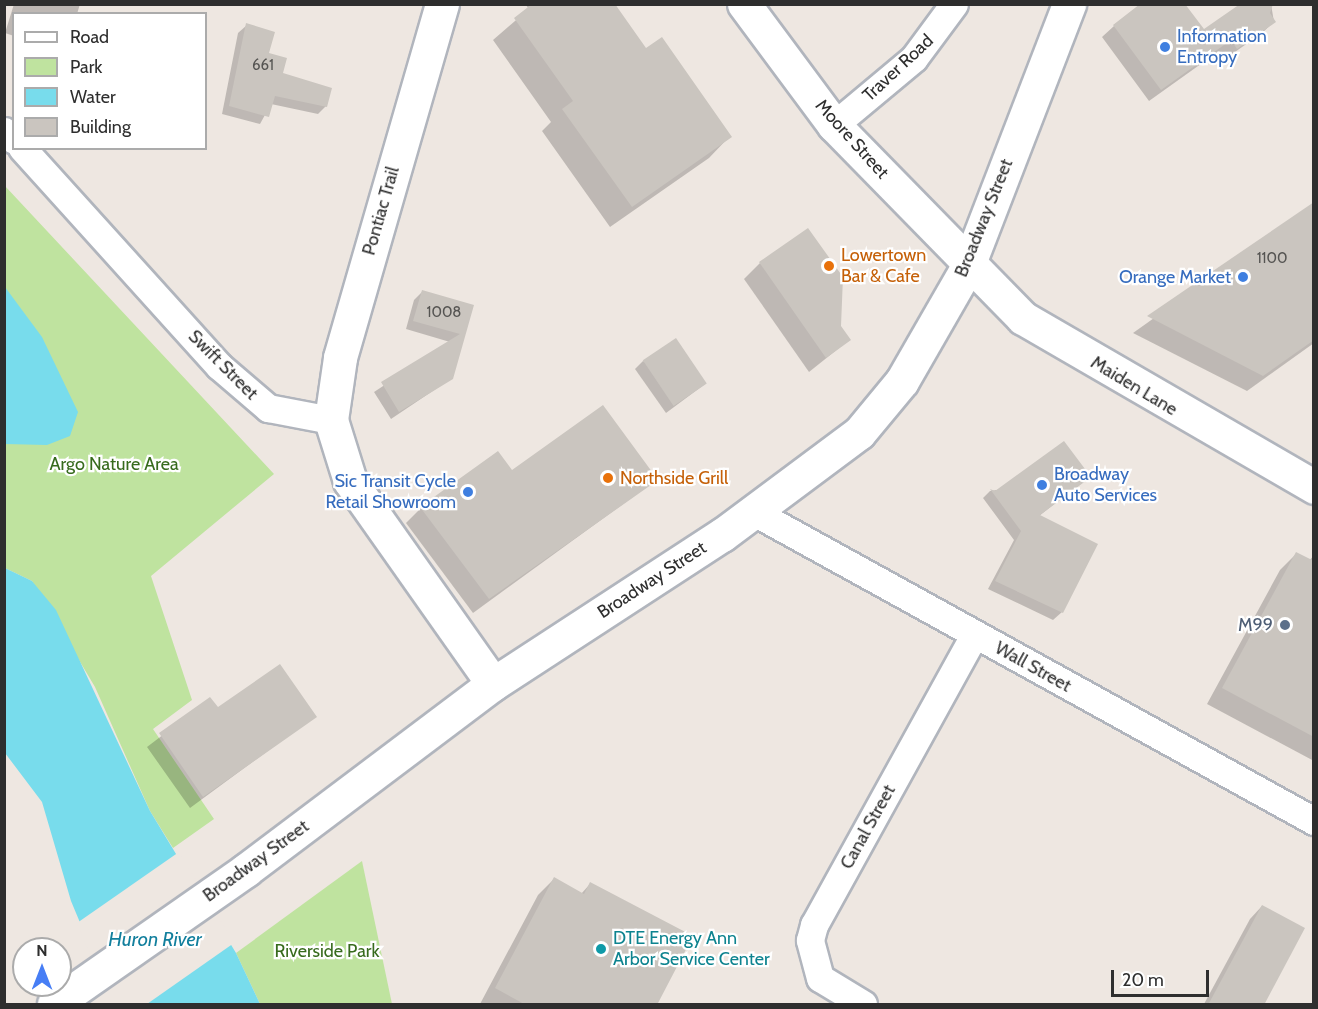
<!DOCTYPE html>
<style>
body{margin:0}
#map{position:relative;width:1318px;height:1009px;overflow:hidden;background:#eee7e1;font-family:Cabin,sans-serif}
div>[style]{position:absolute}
.green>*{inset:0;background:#bfe39f}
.water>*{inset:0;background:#78dcec}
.pier>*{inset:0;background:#eee7e1}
.shadow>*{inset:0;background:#0003}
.building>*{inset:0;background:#cac5bf;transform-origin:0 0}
.roads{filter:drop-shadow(2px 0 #b1b5bd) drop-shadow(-2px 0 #b1b5bd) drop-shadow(0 2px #b1b5bd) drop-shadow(0 -2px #b1b5bd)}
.street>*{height:27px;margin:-13.5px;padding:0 13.5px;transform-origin:13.5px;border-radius:13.5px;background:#fff}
.secondary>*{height:33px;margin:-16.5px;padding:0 16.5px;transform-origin:16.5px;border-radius:16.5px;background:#fff}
.dots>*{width:16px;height:16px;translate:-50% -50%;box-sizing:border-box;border:3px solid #fff;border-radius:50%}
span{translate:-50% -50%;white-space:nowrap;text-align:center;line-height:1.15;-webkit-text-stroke:4.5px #fff;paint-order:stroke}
.number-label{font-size:15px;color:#555452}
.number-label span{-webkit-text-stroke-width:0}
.shop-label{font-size:18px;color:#366cbe}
.left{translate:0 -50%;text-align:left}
.right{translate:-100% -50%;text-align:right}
.street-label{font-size:18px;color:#2e2e2e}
.food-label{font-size:18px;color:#c56008}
.park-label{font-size:18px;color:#376b1d}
.service-label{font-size:18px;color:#4e5e75}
.culture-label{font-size:18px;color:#0d838f}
.water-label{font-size:20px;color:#127f9d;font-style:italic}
.frame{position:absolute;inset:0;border:6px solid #2e2e2e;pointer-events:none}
.legend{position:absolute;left:12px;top:12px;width:195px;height:138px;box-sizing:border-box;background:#fff;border:2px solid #ababab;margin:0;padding:8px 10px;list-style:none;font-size:18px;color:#2e2e2e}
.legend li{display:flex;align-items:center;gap:12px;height:30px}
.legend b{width:30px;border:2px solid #ababab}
.north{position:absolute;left:12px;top:937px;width:60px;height:60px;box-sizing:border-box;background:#fff;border:2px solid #ababab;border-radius:50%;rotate:0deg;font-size:16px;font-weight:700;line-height:24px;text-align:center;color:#2e2e2e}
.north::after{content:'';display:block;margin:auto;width:21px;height:27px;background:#477ef5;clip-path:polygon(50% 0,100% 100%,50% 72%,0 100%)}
.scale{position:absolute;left:1111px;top:970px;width:98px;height:27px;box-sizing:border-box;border:3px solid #2e2e2e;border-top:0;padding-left:8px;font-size:18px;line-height:21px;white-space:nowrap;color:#2e2e2e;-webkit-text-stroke:4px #fff;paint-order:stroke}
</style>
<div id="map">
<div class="green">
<i style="clip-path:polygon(5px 186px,274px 474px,151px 576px,192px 700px,153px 729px,214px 819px,173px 848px,150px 811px,95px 687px,32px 581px,5px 568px)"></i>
<i style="clip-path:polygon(362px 861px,392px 1004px,260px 1004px,236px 953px)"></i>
</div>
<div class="water">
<i style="clip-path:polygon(5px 287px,42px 337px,78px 412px,70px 436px,47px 445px,5px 444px)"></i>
<i style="clip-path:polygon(5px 568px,32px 581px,56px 610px,150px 811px,236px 953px,260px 1004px,114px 1004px,71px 901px,42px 802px,5px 753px)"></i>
</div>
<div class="pier">
<i style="clip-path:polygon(179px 852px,234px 943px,147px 1004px,111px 1004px,77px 923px)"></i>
</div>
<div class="shadow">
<i style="clip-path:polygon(14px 4px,80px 4px,77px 14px,14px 14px,14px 36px,5px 33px)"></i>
<i style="clip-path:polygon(525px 4px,613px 4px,646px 50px,730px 136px,709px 158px,610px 227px,542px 131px,551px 122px,493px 40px,529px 9px)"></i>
<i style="clip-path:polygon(1271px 4px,1274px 22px,1262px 33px,1225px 59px,1219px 51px,1149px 101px,1102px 37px,1114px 26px,1204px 32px)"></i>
<i style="clip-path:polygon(247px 25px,281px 74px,326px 106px,318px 114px,271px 104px,260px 124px,222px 114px,238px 33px)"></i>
<i style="clip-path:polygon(1314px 204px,1314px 343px,1247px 391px,1133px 333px)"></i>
<i style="clip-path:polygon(760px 263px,849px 340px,809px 372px,744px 279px)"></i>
<i style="clip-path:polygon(422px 292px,472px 306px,452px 378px,391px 419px,374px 392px,450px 342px,406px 329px,414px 300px)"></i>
<i style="clip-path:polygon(643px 361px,705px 384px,666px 413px,635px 369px)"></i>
<i style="clip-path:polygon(512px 472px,656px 480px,473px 613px,406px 523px,421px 508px)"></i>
<i style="clip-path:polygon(1089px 477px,1039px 516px,1062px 612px,1053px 620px,988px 589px,1014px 540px,983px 498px,990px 491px)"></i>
<i style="clip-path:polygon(1296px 554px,1309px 561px,1314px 555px,1314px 761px,1207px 704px,1280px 570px)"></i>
<i style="clip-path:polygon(210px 699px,218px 710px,315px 716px,190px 808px,147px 747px)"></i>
<i style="clip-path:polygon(554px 879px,581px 894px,590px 884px,656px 1004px,480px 1004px,538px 895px)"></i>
<i style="clip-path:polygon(1262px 906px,1263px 1004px,1204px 1004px,1250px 919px)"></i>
</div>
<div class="building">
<i style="clip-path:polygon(532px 4px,615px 4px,646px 48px,662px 37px,732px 137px,632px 207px,562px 109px,573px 101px,514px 18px)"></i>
<i style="clip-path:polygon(1140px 4px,1185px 4px,1204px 29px,1240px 4px,1273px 4px,1270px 13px,1276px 22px,1237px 49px,1231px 40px,1161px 90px,1113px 25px)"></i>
<i style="clip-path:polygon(246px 23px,275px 32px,269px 53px,287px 58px,283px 73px,332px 88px,327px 107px,275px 96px,269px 117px,229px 106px)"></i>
<i style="clip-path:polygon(1314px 202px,1314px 340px,1263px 376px,1147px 316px)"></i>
<i style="clip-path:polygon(808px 228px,843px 277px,841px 326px,851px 340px,826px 358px,759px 262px)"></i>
<i style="clip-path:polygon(422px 290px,474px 305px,453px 379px,399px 412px,381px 382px,460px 334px,413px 321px)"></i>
<i style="left:676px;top:338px;width:55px;height:40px;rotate:56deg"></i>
<i style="clip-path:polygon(603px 405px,658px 480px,489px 599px,420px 507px,498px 451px,512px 470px)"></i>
<i style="clip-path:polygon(1064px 441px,1091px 477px,1040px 515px,1098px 544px,1063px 613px,995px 581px,1021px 531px,990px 489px,995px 491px)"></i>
<i style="clip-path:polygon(1296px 552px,1314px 561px,1314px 737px,1222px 688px)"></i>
<i style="clip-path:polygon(280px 664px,317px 717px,203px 797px,159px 733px,210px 697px,218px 707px)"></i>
<i style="clip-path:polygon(554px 877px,584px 894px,590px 882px,693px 936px,657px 1005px,526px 1005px,495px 988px)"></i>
<i style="clip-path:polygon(1262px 905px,1305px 928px,1264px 1005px,1208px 1005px)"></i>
</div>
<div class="roads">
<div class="street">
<i style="left:834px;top:125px;width:104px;rotate:-39.9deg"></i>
<i style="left:914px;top:58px;width:67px;rotate:-53.5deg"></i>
<i style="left:4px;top:131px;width:13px;rotate:42deg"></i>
<i style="left:22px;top:148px;width:294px;rotate:47.9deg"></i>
<i style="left:219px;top:366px;width:65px;rotate:40.6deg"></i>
<i style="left:268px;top:408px;width:64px;rotate:10.8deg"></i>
<i style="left:754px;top:512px;width:640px;rotate:28.89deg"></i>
<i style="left:863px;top:1004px;width:50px;rotate:-148.8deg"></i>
<i style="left:820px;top:978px;width:39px;rotate:-105deg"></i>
<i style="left:810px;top:940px;width:16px;rotate:-75deg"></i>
<i style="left:814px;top:925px;width:331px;rotate:-61.1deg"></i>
</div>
<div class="secondary">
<i style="left:442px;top:4px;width:368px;rotate:106.1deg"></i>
<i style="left:340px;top:358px;width:63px;rotate:98.3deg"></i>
<i style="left:331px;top:420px;width:64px;rotate:72.7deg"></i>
<i style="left:350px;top:481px;width:248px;rotate:54.8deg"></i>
<i style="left:744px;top:4px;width:151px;rotate:53.4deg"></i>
<i style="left:834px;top:125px;width:270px;rotate:45.6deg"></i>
<i style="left:1023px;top:318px;width:337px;rotate:30.1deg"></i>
<i style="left:54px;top:1004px;width:234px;rotate:-34.9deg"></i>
<i style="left:246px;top:870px;width:309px;rotate:-37deg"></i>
<i style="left:493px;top:684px;width:273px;rotate:-33.1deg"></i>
<i style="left:722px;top:535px;width:171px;rotate:-36.7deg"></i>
<i style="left:859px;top:433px;width:67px;rotate:-50.4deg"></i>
<i style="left:902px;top:381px;width:133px;rotate:-60.1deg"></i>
<i style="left:968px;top:266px;width:281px;rotate:-68.9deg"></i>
</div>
</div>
<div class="dots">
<i style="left:1165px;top:47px;background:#3f7fe0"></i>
<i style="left:829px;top:266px;background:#e8710a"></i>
<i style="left:1243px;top:277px;background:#3f7fe0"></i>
<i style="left:608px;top:478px;background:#e8710a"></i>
<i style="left:1042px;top:485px;background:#3f7fe0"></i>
<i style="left:468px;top:492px;background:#3f7fe0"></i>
<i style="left:1285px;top:625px;background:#5c6f8a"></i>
<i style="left:601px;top:949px;background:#0f9aa8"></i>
</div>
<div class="number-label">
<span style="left:263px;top:66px">661</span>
<span style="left:1272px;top:259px">1100</span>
<span style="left:444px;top:313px">1008</span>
</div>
<div class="shop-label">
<span class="left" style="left:1177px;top:47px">Information<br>Entropy</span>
<span class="right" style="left:1231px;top:277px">Orange Market</span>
<span class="left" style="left:1054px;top:485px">Broadway<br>Auto Services</span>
<span class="right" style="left:456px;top:492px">Sic Transit Cycle<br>Retail Showroom</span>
</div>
<div class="street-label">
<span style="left:898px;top:68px;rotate:-43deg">Traver Road</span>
<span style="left:852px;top:139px;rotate:48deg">Moore Street</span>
<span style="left:381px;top:211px;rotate:-74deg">Pontiac Trail</span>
<span style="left:984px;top:218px;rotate:-68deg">Broadway Street</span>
<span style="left:223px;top:365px;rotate:45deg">Swift Street</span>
<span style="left:1134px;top:386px;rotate:31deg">Maiden Lane</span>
<span style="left:652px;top:580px;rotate:-33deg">Broadway Street</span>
<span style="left:1033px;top:667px;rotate:29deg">Wall Street</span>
<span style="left:868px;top:827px;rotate:-61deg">Canal Street</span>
<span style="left:256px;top:861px;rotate:-36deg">Broadway Street</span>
</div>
<div class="food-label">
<span class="left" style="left:841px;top:266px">Lowertown<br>Bar &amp; Cafe</span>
<span class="left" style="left:620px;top:478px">Northside Grill</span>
</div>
<div class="park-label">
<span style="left:114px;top:464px">Argo Nature Area</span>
<span style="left:327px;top:951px">Riverside Park</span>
</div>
<div class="service-label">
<span class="right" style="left:1273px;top:625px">M99</span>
</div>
<div class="culture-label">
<span class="left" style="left:613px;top:949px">DTE Energy Ann<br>Arbor Service Center</span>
</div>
<div class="water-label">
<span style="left:155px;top:939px">Huron River</span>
</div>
<div class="frame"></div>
<ul class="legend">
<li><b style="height:8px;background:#fff"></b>Road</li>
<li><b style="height:16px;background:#bfe39f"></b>Park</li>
<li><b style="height:16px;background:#78dcec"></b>Water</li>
<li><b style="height:16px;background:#cac5bf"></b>Building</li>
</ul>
<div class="north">N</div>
<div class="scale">20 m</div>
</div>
